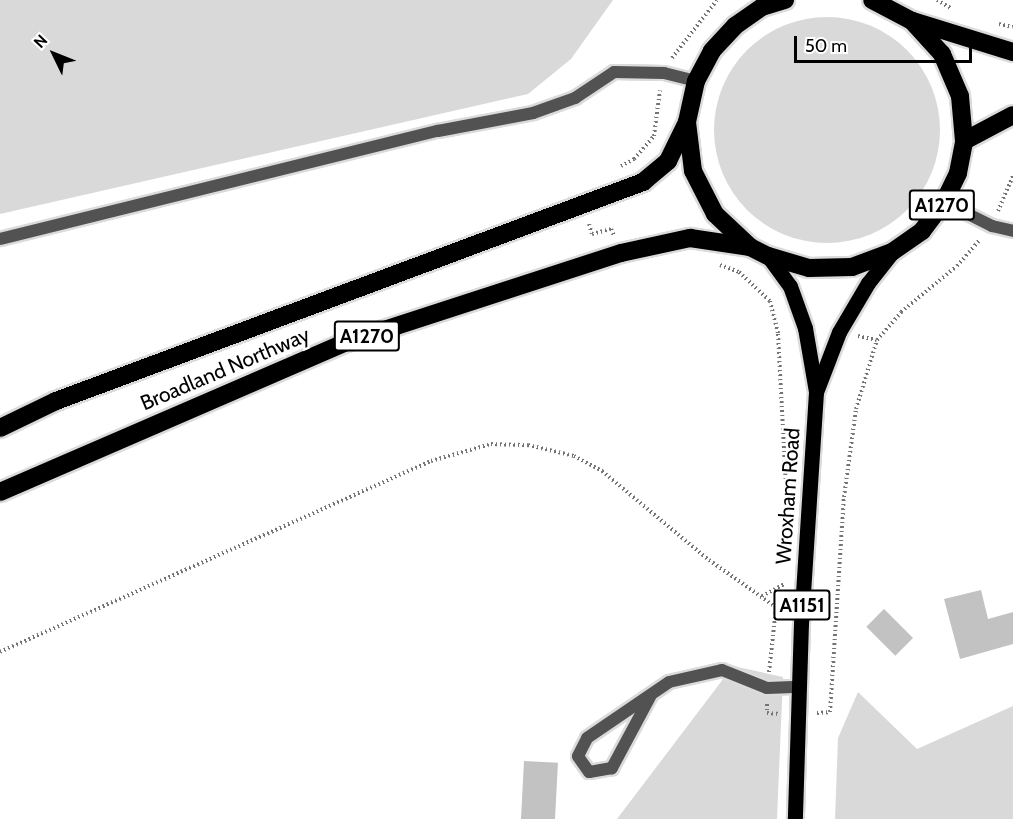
<!DOCTYPE html>
<style>
body{margin:0}
#map{position:relative;width:1013px;height:819px;overflow:hidden;background:#fff;font-family:Cabin,sans-serif}
div>[style]{position:absolute}
.green>*{inset:0;background:#d9d9d9}
.round{border-radius:50%}
.building>*{inset:0;background:#c2c2c2;transform-origin:0 0}
.path>*{height:4px;margin-top:-2px;transform-origin:0;background:repeating-linear-gradient(90deg,#747474 0 1.5px,transparent 0 4.5px)}
.roads{filter:drop-shadow(2px 0 #dbdbdb) drop-shadow(-2px 0 #dbdbdb) drop-shadow(0 2px #dbdbdb) drop-shadow(0 -2px #dbdbdb)}
.lane>*{height:12px;margin:-6px;padding:0 6px;transform-origin:6px;border-radius:6px;background:#525252}
.primary>*{height:15px;margin:-7.5px;padding:0 7.5px;transform-origin:7.5px;border-radius:7.5px;background:#000}
.highway>*{height:18px;margin:-9px;padding:0 9px;transform-origin:9px;border-radius:9px;background:#000}
span{translate:-50% -50%;white-space:nowrap;text-align:center;line-height:1.15;-webkit-text-stroke:4.5px #fff;paint-order:stroke}
.shield-label span{padding:2px 4px;background:#fff;border:2px solid;border-radius:4px;-webkit-text-stroke-width:0}
.shield-label{font-size:20px;color:#000;font-weight:700}
.street-label{font-size:21px;color:#000}
.north{position:absolute;left:24px;top:24px;width:60px;height:60px;-webkit-text-stroke:4px #fff;paint-order:stroke;rotate:313deg;font-size:16px;font-weight:700;line-height:24px;text-align:center;color:#000}
.north::after{content:'';display:block;margin:auto;width:21px;height:27px;background:#000;clip-path:polygon(50% 0,100% 100%,50% 72%,0 100%)}
.scale{position:absolute;left:794px;top:36px;width:178px;height:27px;box-sizing:border-box;border:3px solid #000;border-top:0;padding-left:8px;font-size:18px;line-height:21px;white-space:nowrap;color:#000;-webkit-text-stroke:4px #fff;paint-order:stroke}
</style>
<div id="map">
<div class="green">
<i style="clip-path:polygon(0 0,613px 0,571px 59px,528px 94px,0 214px)"></i>
<i class="round" style="left:714px;top:17px;width:226px;height:226px"></i>
<i style="clip-path:polygon(733px 666px,783px 677px,777px 819px,617px 819px)"></i>
<i style="clip-path:polygon(858px 692px,917px 749px,1013px 706px,1013px 819px,835px 819px,838px 738px)"></i>
</div>
<div class="building">
<i style="clip-path:polygon(981px 590px,988px 619px,1013px 612px,1013px 644px,960px 659px,944px 599px)"></i>
<i style="left:884px;top:609px;width:41px;height:25px;rotate:45deg"></i>
<i style="left:524px;top:761px;width:34px;height:58px;rotate:3deg"></i>
</div>
<div class="path">
<i style="left:937px;top:0;width:17px;rotate:31deg"></i>
<i style="left:999px;top:24px;width:14px;rotate:12deg"></i>
<i style="left:672px;top:58px;width:73px;rotate:-52.2deg"></i>
<i style="left:621px;top:166px;width:15px;rotate:-28deg"></i>
<i style="left:634px;top:159px;width:30px;rotate:-49deg"></i>
<i style="left:654px;top:136px;width:46px;rotate:-82.6deg"></i>
<i style="left:998px;top:211px;width:38px;rotate:-67deg"></i>
<i style="left:589px;top:224px;width:10px;rotate:73deg"></i>
<i style="left:592px;top:234px;width:20px;rotate:-15deg"></i>
<i style="left:611px;top:229px;width:8px;rotate:67deg"></i>
<i style="left:720px;top:265px;width:20px;rotate:20deg"></i>
<i style="left:739px;top:272px;width:42px;rotate:43.1deg"></i>
<i style="left:770px;top:301px;width:34px;rotate:76deg"></i>
<i style="left:778px;top:334px;width:171px;rotate:87deg"></i>
<i style="left:858px;top:336px;width:19px;rotate:12deg"></i>
<i style="left:762px;top:596px;width:26px;rotate:-28deg"></i>
<i style="left:0;top:652px;width:471px;rotate:-23.9deg"></i>
<i style="left:431px;top:461px;width:62px;rotate:-15.8deg"></i>
<i style="left:491px;top:444px;width:37px;rotate:2deg"></i>
<i style="left:528px;top:445px;width:47px;rotate:13.4deg"></i>
<i style="left:574px;top:456px;width:32px;rotate:28deg"></i>
<i style="left:602px;top:471px;width:139px;rotate:39.8deg"></i>
<i style="left:709px;top:560px;width:92px;rotate:35.2deg"></i>
<i style="left:769px;top:672px;width:63px;rotate:-83.7deg"></i>
<i style="left:767px;top:704px;width:9px;rotate:90deg"></i>
<i style="left:767px;top:713px;width:13px;rotate:4deg"></i>
<i style="left:817px;top:713px;width:13px;rotate:-4deg"></i>
<i style="left:830px;top:712px;width:215px;rotate:-86.3deg"></i>
<i style="left:844px;top:497px;width:89px;rotate:-82.2deg"></i>
<i style="left:856px;top:409px;width:72px;rotate:-73.1deg"></i>
<i style="left:877px;top:340px;width:37px;rotate:-49deg"></i>
<i style="left:901px;top:312px;width:72px;rotate:-39.4deg"></i>
<i style="left:957px;top:266px;width:35px;rotate:-49deg"></i>
</div>
<div class="roads">
<div class="lane">
<i style="left:944px;top:202px;width:54px;rotate:26.6deg"></i>
<i style="left:992px;top:226px;width:22px;rotate:13deg"></i>
<i style="left:0;top:239px;width:451px;rotate:-13.9deg"></i>
<i style="left:438px;top:131px;width:97px;rotate:-10.7deg"></i>
<i style="left:533px;top:113px;width:45px;rotate:-19.7deg"></i>
<i style="left:575px;top:98px;width:47px;rotate:-33.7deg"></i>
<i style="left:614px;top:72px;width:50px;rotate:1.1deg"></i>
<i style="left:664px;top:73px;width:33px;rotate:14deg"></i>
<i style="left:650px;top:697px;width:81px;rotate:118.2deg"></i>
<i style="left:612px;top:768px;width:23px;rotate:170deg"></i>
<i style="left:589px;top:772px;width:19px;rotate:-125deg"></i>
<i style="left:578px;top:756px;width:20px;rotate:-63deg"></i>
<i style="left:587px;top:738px;width:99px;rotate:-34.3deg"></i>
<i style="left:669px;top:682px;width:54px;rotate:-12.8deg"></i>
<i style="left:722px;top:670px;width:48px;rotate:21.8deg"></i>
<i style="left:767px;top:688px;width:33px;rotate:-2deg"></i>
</div>
<div class="primary">
<i style="left:768px;top:256px;width:37px;rotate:54deg"></i>
<i style="left:790px;top:286px;width:45px;rotate:70.3deg"></i>
<i style="left:805px;top:328px;width:65px;rotate:80.2deg"></i>
<i style="left:816px;top:392px;width:231px;rotate:93.7deg"></i>
<i style="left:801px;top:623px;width:196px;rotate:91.8deg"></i>
<i style="left:816px;top:392px;width:64px;rotate:-69deg"></i>
<i style="left:839px;top:332px;width:57px;rotate:-59.4deg"></i>
<i style="left:868px;top:283px;width:39px;rotate:-52deg"></i>
</div>
<div class="highway">
<i style="left:785px;top:0;width:24px;rotate:163deg"></i>
<i style="left:762px;top:7px;width:33px;rotate:145deg"></i>
<i style="left:735px;top:26px;width:34px;rotate:133deg"></i>
<i style="left:712px;top:51px;width:34px;rotate:118deg"></i>
<i style="left:696px;top:81px;width:42px;rotate:102.4deg"></i>
<i style="left:687px;top:122px;width:49px;rotate:83deg"></i>
<i style="left:693px;top:171px;width:48px;rotate:62.9deg"></i>
<i style="left:715px;top:214px;width:48px;rotate:43.3deg"></i>
<i style="left:750px;top:247px;width:20px;rotate:27deg"></i>
<i style="left:768px;top:256px;width:43px;rotate:16.3deg"></i>
<i style="left:809px;top:268px;width:43px;rotate:-1.3deg"></i>
<i style="left:852px;top:267px;width:43px;rotate:-20.6deg"></i>
<i style="left:892px;top:252px;width:37px;rotate:-35deg"></i>
<i style="left:922px;top:231px;width:36px;rotate:-53deg"></i>
<i style="left:944px;top:202px;width:32px;rotate:-64deg"></i>
<i style="left:958px;top:173px;width:33px;rotate:-79deg"></i>
<i style="left:964px;top:141px;width:45px;rotate:-95.1deg"></i>
<i style="left:960px;top:96px;width:46px;rotate:-113.2deg"></i>
<i style="left:942px;top:54px;width:45px;rotate:-132.3deg"></i>
<i style="left:912px;top:21px;width:45px;rotate:-152.3deg"></i>
<i style="left:913px;top:21px;width:105px;rotate:17.2deg"></i>
<i style="left:964px;top:141px;width:55px;rotate:-28deg"></i>
<i style="left:0;top:428px;width:62px;rotate:-25.7deg"></i>
<i style="left:56px;top:401px;width:627px;rotate:-20.46deg"></i>
<i style="left:643px;top:182px;width:33px;rotate:-40deg"></i>
<i style="left:668px;top:161px;width:43px;rotate:-64deg"></i>
<i style="left:0;top:492px;width:378px;rotate:-23.4deg"></i>
<i style="left:347px;top:342px;width:288px;rotate:-18deg"></i>
<i style="left:621px;top:253px;width:71px;rotate:-12.3deg"></i>
<i style="left:690px;top:238px;width:61px;rotate:8.5deg"></i>
</div>
</div>
<div class="shield-label">
<span style="left:942px;top:205px">A1270</span>
<span style="left:367px;top:336px">A1270</span>
<span style="left:802px;top:605px">A1151</span>
</div>
<div class="street-label">
<span style="left:225px;top:369px;rotate:-23deg">Broadland Northway</span>
<span style="left:788px;top:496px;rotate:-86deg">Wroxham Road</span>
</div>
<div class="north">N</div>
<div class="scale">50 m</div>
</div>
